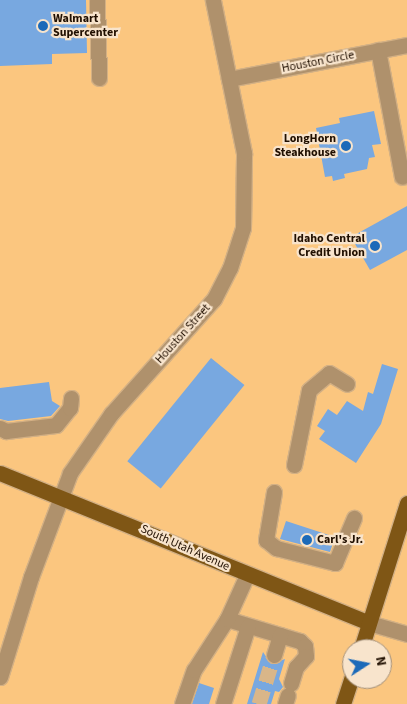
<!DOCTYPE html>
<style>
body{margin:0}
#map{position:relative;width:407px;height:704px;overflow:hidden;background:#fad3a1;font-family:"Source Sans 3",sans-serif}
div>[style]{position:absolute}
.built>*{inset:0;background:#fbc67f}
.building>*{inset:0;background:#78a8e0;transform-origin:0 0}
.minor-tunnel>*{height:15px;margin-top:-7.5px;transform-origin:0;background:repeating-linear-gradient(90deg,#d9b689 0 15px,transparent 0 23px)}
.roads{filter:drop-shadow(1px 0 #d3b084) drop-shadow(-1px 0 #d3b084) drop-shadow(0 1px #d3b084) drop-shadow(0 -1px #d3b084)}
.minor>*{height:15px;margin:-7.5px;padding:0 7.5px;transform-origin:7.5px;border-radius:7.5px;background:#af916c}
.major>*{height:15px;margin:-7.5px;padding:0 7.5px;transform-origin:7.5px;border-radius:7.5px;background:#7f5615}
.dots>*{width:14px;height:14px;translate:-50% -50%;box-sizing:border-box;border:2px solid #f8e4cc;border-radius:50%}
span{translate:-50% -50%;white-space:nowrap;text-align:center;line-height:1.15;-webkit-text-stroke:4.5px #f8e4cc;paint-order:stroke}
.poi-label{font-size:12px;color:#200f00;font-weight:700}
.left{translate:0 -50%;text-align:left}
.right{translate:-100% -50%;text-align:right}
.street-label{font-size:12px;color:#200f00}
.north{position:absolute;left:342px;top:639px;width:50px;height:50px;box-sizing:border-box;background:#f8e4cc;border:1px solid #a28f7a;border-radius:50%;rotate:79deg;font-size:14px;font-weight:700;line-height:20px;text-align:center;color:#200f00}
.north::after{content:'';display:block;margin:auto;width:18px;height:22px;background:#1c6ab9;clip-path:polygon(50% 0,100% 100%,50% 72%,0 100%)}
</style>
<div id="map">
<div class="built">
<i style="clip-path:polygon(evenodd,0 0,407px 0,407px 704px,0 704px,0 0,352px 649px,382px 649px,382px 679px,352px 679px,352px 649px)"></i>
</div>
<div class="building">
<i style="clip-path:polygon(0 0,86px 0,87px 53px,52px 54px,52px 64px,0 66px)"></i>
<i style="clip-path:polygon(374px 111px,381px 144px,372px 145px,375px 157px,369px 158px,367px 169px,344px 174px,345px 178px,333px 181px,332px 176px,325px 177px,316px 128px,340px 123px,339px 118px)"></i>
<i style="clip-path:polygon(407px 206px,407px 250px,370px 270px,351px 237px)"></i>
<i style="left:211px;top:358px;width:43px;height:133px;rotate:39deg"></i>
<i style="clip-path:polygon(382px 364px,398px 369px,381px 424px,356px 463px,319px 439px,325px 431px,317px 426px,328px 409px,337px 415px,347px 401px,363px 411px,368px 392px,373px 394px)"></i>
<i style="clip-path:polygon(49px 382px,52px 401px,60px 406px,51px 416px,8px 421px,0 419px,0 388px)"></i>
<i style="clip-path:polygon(286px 521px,335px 537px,330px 552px,280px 539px)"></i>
<i style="clip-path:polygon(263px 652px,271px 664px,285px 659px,279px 679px,283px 687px,279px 692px,275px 691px,271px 704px,247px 704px)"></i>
<i style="clip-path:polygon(199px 683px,214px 688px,209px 704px,192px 704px)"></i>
</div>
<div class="minor-tunnel">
<i style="left:259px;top:704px;width:51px;rotate:-73deg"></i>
</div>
<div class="roads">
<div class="minor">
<i style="left:97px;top:0;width:78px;rotate:88.5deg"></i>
<i style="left:378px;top:50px;width:129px;rotate:79.3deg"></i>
<i style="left:229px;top:79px;width:181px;rotate:-10.8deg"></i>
<i style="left:0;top:428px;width:7px;rotate:27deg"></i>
<i style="left:6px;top:431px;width:50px;rotate:-6.8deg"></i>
<i style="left:56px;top:425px;width:22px;rotate:-51deg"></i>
<i style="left:70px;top:408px;width:10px;rotate:-84deg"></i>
<i style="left:294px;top:465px;width:76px;rotate:-78.7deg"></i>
<i style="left:309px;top:390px;width:26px;rotate:-40deg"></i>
<i style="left:329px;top:373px;width:21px;rotate:31deg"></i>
<i style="left:274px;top:492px;width:49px;rotate:99.5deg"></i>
<i style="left:266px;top:540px;width:13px;rotate:39deg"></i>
<i style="left:276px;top:548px;width:61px;rotate:14.3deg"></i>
<i style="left:335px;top:563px;width:49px;rotate:-67.1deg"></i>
<i style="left:227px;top:619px;width:76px;rotate:16.8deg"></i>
<i style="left:300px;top:641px;width:7px;rotate:45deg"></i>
<i style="left:305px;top:646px;width:10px;rotate:84deg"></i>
<i style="left:306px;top:656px;width:15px;rotate:132deg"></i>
<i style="left:296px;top:667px;width:17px;rotate:107deg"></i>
<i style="left:369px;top:623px;width:40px;rotate:16deg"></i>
<i style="left:274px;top:655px;width:21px;rotate:-73deg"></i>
<i style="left:0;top:677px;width:105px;rotate:-72.8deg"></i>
<i style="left:31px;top:577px;width:111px;rotate:-69.4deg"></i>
<i style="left:70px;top:473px;width:72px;rotate:-55.2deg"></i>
<i style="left:111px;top:414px;width:154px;rotate:-48.2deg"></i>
<i style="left:214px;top:299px;width:35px;rotate:-63deg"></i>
<i style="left:230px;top:268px;width:42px;rotate:-72deg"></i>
<i style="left:243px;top:228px;width:75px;rotate:-89.2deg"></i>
<i style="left:244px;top:153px;width:156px;rotate:-101.5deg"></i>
<i style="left:182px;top:704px;width:36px;rotate:-71deg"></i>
<i style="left:194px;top:670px;width:61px;rotate:-57.1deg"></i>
<i style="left:227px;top:619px;width:48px;rotate:-65.6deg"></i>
<i style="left:223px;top:704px;width:82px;rotate:-72.2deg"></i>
<i style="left:285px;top:704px;width:9px;rotate:-72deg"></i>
</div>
<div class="major">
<i style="left:0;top:473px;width:398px;rotate:22.1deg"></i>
<i style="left:361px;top:649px;width:153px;rotate:-72.5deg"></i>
<i style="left:343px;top:704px;width:28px;rotate:-72deg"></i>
</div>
</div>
<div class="dots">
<i style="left:43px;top:26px;background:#1c6ab9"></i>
<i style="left:346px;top:146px;background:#1c6ab9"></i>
<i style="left:375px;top:246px;background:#1c6ab9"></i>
<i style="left:307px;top:540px;background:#1c6ab9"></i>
</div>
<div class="poi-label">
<span class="left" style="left:53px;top:26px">Walmart<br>Supercenter</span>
<span class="right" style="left:336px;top:146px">LongHorn<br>Steakhouse</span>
<span class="right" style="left:365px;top:246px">Idaho Central<br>Credit Union</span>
<span class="left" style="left:317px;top:540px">Carl's Jr.</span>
</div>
<div class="street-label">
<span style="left:318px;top:62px;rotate:-11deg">Houston Circle</span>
<span style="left:183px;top:334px;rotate:-48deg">Houston Street</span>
<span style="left:185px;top:548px;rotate:24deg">South Utah Avenue</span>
</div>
<div class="north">N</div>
</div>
